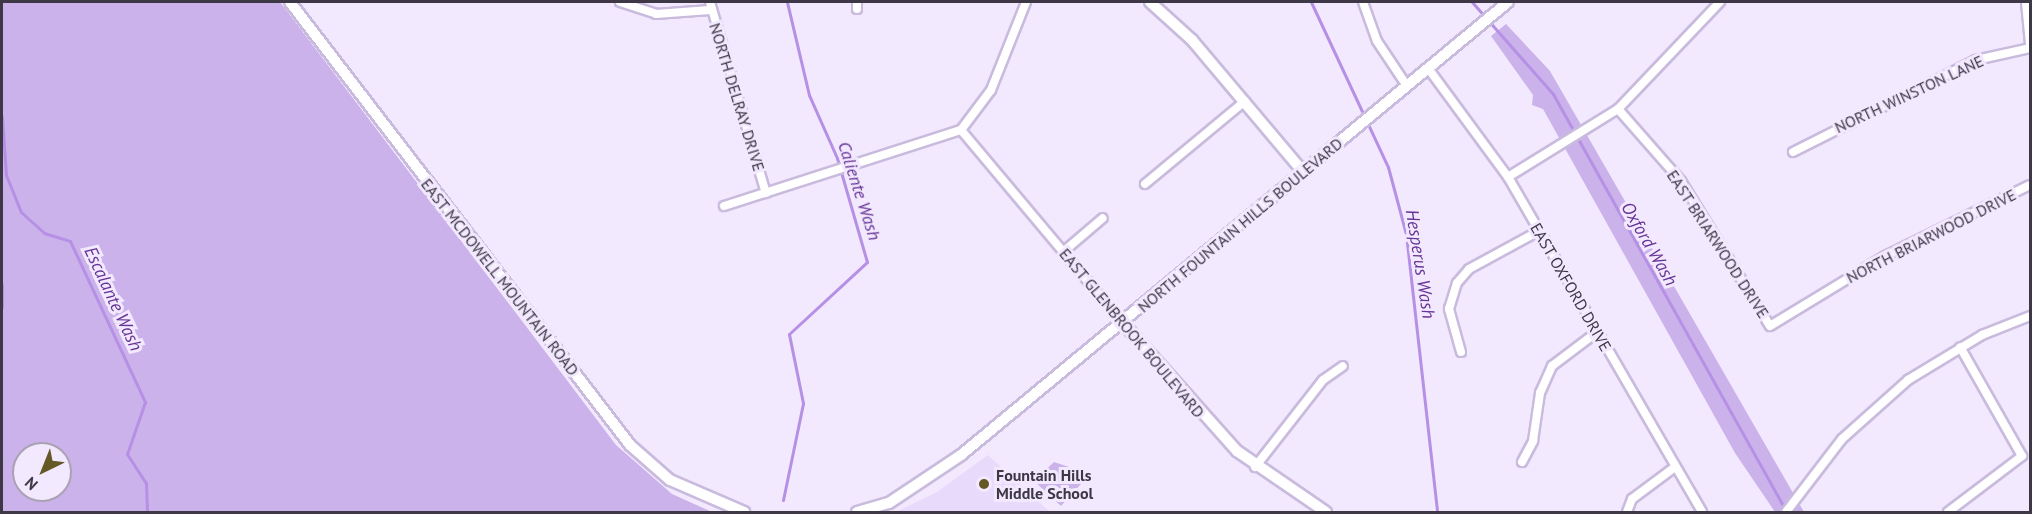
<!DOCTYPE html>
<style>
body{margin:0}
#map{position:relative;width:2032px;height:514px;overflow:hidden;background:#f2e9fe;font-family:"PT Sans",sans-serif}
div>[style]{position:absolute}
.built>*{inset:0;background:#e8dafb}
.green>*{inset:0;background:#cbb2eb}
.stream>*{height:3px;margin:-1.5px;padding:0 1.5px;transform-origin:1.5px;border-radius:1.5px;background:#b690e5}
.roads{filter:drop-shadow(2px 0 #c9bbdd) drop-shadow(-2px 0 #c9bbdd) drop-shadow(0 2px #c9bbdd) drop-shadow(0 -2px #c9bbdd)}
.street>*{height:8px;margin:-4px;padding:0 4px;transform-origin:4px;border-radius:4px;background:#fff}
.secondary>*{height:10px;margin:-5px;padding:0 5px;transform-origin:5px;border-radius:5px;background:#fff}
.dots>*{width:16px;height:16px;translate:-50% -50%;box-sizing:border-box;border:3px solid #f2e9fe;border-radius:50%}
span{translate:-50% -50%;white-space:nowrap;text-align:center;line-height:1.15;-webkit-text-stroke:6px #f2e9fe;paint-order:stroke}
.street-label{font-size:16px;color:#3e3846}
.poi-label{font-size:16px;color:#3e3846;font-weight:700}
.left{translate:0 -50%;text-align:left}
.water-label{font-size:18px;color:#663396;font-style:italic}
.frame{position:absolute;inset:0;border:3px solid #3e3846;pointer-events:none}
.north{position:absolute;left:12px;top:442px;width:60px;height:60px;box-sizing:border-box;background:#f2e9fe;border:2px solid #aaa2b4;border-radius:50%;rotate:223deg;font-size:16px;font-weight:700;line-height:24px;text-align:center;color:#3e3846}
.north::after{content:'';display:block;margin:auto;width:21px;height:27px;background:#645825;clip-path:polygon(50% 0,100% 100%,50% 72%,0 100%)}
</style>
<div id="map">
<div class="built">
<i style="clip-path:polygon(988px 455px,1050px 512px,896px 512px,937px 492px)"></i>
</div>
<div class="green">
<i style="clip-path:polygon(evenodd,2px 2px,280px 2px,616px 445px,672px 494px,712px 512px,2px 512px,2px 2px,24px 454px,60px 454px,60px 490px,24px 490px,24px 454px)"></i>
<i style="clip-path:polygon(1506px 24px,1550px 71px,1804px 512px,1775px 512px,1735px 453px,1543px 109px,1532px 105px,1533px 95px,1491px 36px)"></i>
<i style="clip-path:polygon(1054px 462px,1090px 474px,1061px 506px,1034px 481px)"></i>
</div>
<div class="stream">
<i style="left:1311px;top:2px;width:182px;rotate:65deg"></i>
<i style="left:1388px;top:167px;width:69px;rotate:75deg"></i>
<i style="left:1406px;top:234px;width:280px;rotate:83.6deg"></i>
<i style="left:1472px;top:2px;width:123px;rotate:48.6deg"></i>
<i style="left:1553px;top:94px;width:478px;rotate:60.8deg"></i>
<i style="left:2px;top:117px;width:58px;rotate:86.1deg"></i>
<i style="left:6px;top:175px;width:40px;rotate:68deg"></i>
<i style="left:21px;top:212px;width:31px;rotate:42deg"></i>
<i style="left:44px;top:233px;width:27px;rotate:17deg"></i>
<i style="left:70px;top:241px;width:178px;rotate:65deg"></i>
<i style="left:145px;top:402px;width:55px;rotate:109.1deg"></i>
<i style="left:127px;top:454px;width:35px;rotate:57deg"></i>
<i style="left:146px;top:483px;width:29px;rotate:88deg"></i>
<i style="left:2px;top:284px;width:23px;rotate:90deg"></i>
<i style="left:783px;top:500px;width:99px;rotate:-78.3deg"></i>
<i style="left:803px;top:403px;width:70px;rotate:-101.5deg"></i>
<i style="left:789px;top:334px;width:106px;rotate:-42.7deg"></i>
<i style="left:867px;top:262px;width:108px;rotate:-106.1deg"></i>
<i style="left:837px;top:158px;width:69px;rotate:-114deg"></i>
<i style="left:809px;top:95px;width:96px;rotate:-103.3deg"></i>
</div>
<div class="roads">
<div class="street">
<i style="left:620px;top:2px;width:38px;rotate:18deg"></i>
<i style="left:656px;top:14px;width:54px;rotate:-4.2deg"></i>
<i style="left:710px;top:2px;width:199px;rotate:73.7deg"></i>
<i style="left:1363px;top:2px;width:41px;rotate:70.3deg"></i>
<i style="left:1377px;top:41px;width:54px;rotate:56.3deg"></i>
<i style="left:2026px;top:2px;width:42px;rotate:84.6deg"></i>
<i style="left:857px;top:9px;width:7px;rotate:-90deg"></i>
<i style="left:1428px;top:68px;width:135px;rotate:53.7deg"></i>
<i style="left:1508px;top:177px;width:387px;rotate:59.9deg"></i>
<i style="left:1618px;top:109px;width:96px;rotate:48.8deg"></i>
<i style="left:1681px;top:181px;width:170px;rotate:58.5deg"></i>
<i style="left:1770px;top:326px;width:135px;rotate:-31.3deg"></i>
<i style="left:1885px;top:256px;width:161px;rotate:-26.1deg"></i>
<i style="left:961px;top:130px;width:251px;rotate:50deg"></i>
<i style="left:1793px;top:152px;width:205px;rotate:-26.7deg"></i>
<i style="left:1976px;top:60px;width:55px;rotate:-12.5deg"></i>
<i style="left:1508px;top:177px;width:129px;rotate:-31.7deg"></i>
<i style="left:1618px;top:109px;width:148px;rotate:-46.4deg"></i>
<i style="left:1145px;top:184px;width:130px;rotate:-39.7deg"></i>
<i style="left:724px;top:206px;width:249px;rotate:-17.8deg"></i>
<i style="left:961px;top:130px;width:50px;rotate:-53.1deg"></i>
<i style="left:991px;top:90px;width:95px;rotate:-68.3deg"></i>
<i style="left:1063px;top:252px;width:52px;rotate:-40.4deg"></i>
<i style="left:1461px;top:352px;width:45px;rotate:-105.6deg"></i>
<i style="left:1449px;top:309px;width:27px;rotate:-73deg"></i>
<i style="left:1457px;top:283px;width:18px;rotate:-49deg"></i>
<i style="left:1469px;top:269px;width:80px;rotate:-28.5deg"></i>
<i style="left:1522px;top:462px;width:24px;rotate:-62deg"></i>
<i style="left:1533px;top:441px;width:49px;rotate:-81.7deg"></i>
<i style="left:1540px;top:393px;width:30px;rotate:-66deg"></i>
<i style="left:1552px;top:366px;width:56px;rotate:-37.1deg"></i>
<i style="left:1255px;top:467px;width:110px;rotate:-52deg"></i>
<i style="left:1323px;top:380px;width:24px;rotate:-35deg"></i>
<i style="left:1627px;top:512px;width:14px;rotate:-69deg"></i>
<i style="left:1632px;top:499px;width:54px;rotate:-36.7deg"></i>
<i style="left:1786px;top:512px;width:92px;rotate:-52.5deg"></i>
<i style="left:1842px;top:439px;width:89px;rotate:-41.8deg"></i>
<i style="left:1908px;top:380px;width:87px;rotate:-31.3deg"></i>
<i style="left:1982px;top:335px;width:52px;rotate:-21.6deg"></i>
<i style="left:1948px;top:512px;width:93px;rotate:-37.1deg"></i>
<i style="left:2022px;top:456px;width:125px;rotate:-119.6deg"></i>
</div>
<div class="secondary">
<i style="left:290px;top:2px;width:558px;rotate:52.49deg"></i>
<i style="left:630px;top:445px;width:53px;rotate:41.2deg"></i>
<i style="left:670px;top:480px;width:81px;rotate:23.4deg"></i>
<i style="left:1150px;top:2px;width:57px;rotate:42.1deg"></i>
<i style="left:1192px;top:40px;width:172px;rotate:49.9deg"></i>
<i style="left:1122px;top:322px;width:173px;rotate:48.3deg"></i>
<i style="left:1237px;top:451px;width:108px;rotate:34.4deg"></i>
<i style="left:857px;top:512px;width:33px;rotate:-16deg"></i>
<i style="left:889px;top:503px;width:87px;rotate:-33.7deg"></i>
<i style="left:961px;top:455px;width:710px;rotate:-39.63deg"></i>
</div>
</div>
<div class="dots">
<i style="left:984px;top:484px;background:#645825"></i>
</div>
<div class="street-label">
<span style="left:1909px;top:94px;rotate:-25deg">NORTH WINSTON LANE</span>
<span style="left:737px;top:97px;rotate:73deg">NORTH DELRAY DRIVE</span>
<span style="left:1240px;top:225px;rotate:-40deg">NORTH FOUNTAIN HILLS BOULEVARD</span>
<span style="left:1931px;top:236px;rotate:-27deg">NORTH BRIARWOOD DRIVE</span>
<span style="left:1718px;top:244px;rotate:57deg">EAST BRIARWOOD DRIVE</span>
<span style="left:500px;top:277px;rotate:52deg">EAST MCDOWELL MOUNTAIN ROAD</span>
<span style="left:1571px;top:287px;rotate:60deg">EAST OXFORD DRIVE</span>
<span style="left:1132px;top:333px;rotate:50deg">EAST GLENBROOK BOULEVARD</span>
</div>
<div class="poi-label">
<span class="left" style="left:996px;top:484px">Fountain Hills<br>Middle School</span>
</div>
<div class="water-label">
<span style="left:859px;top:191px;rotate:72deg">Caliente Wash</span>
<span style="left:1649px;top:244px;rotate:60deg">Oxford Wash</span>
<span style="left:1420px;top:264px;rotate:81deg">Hesperus Wash</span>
<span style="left:113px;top:299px;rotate:65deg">Escalante Wash</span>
</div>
<div class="frame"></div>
<div class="north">N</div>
</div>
